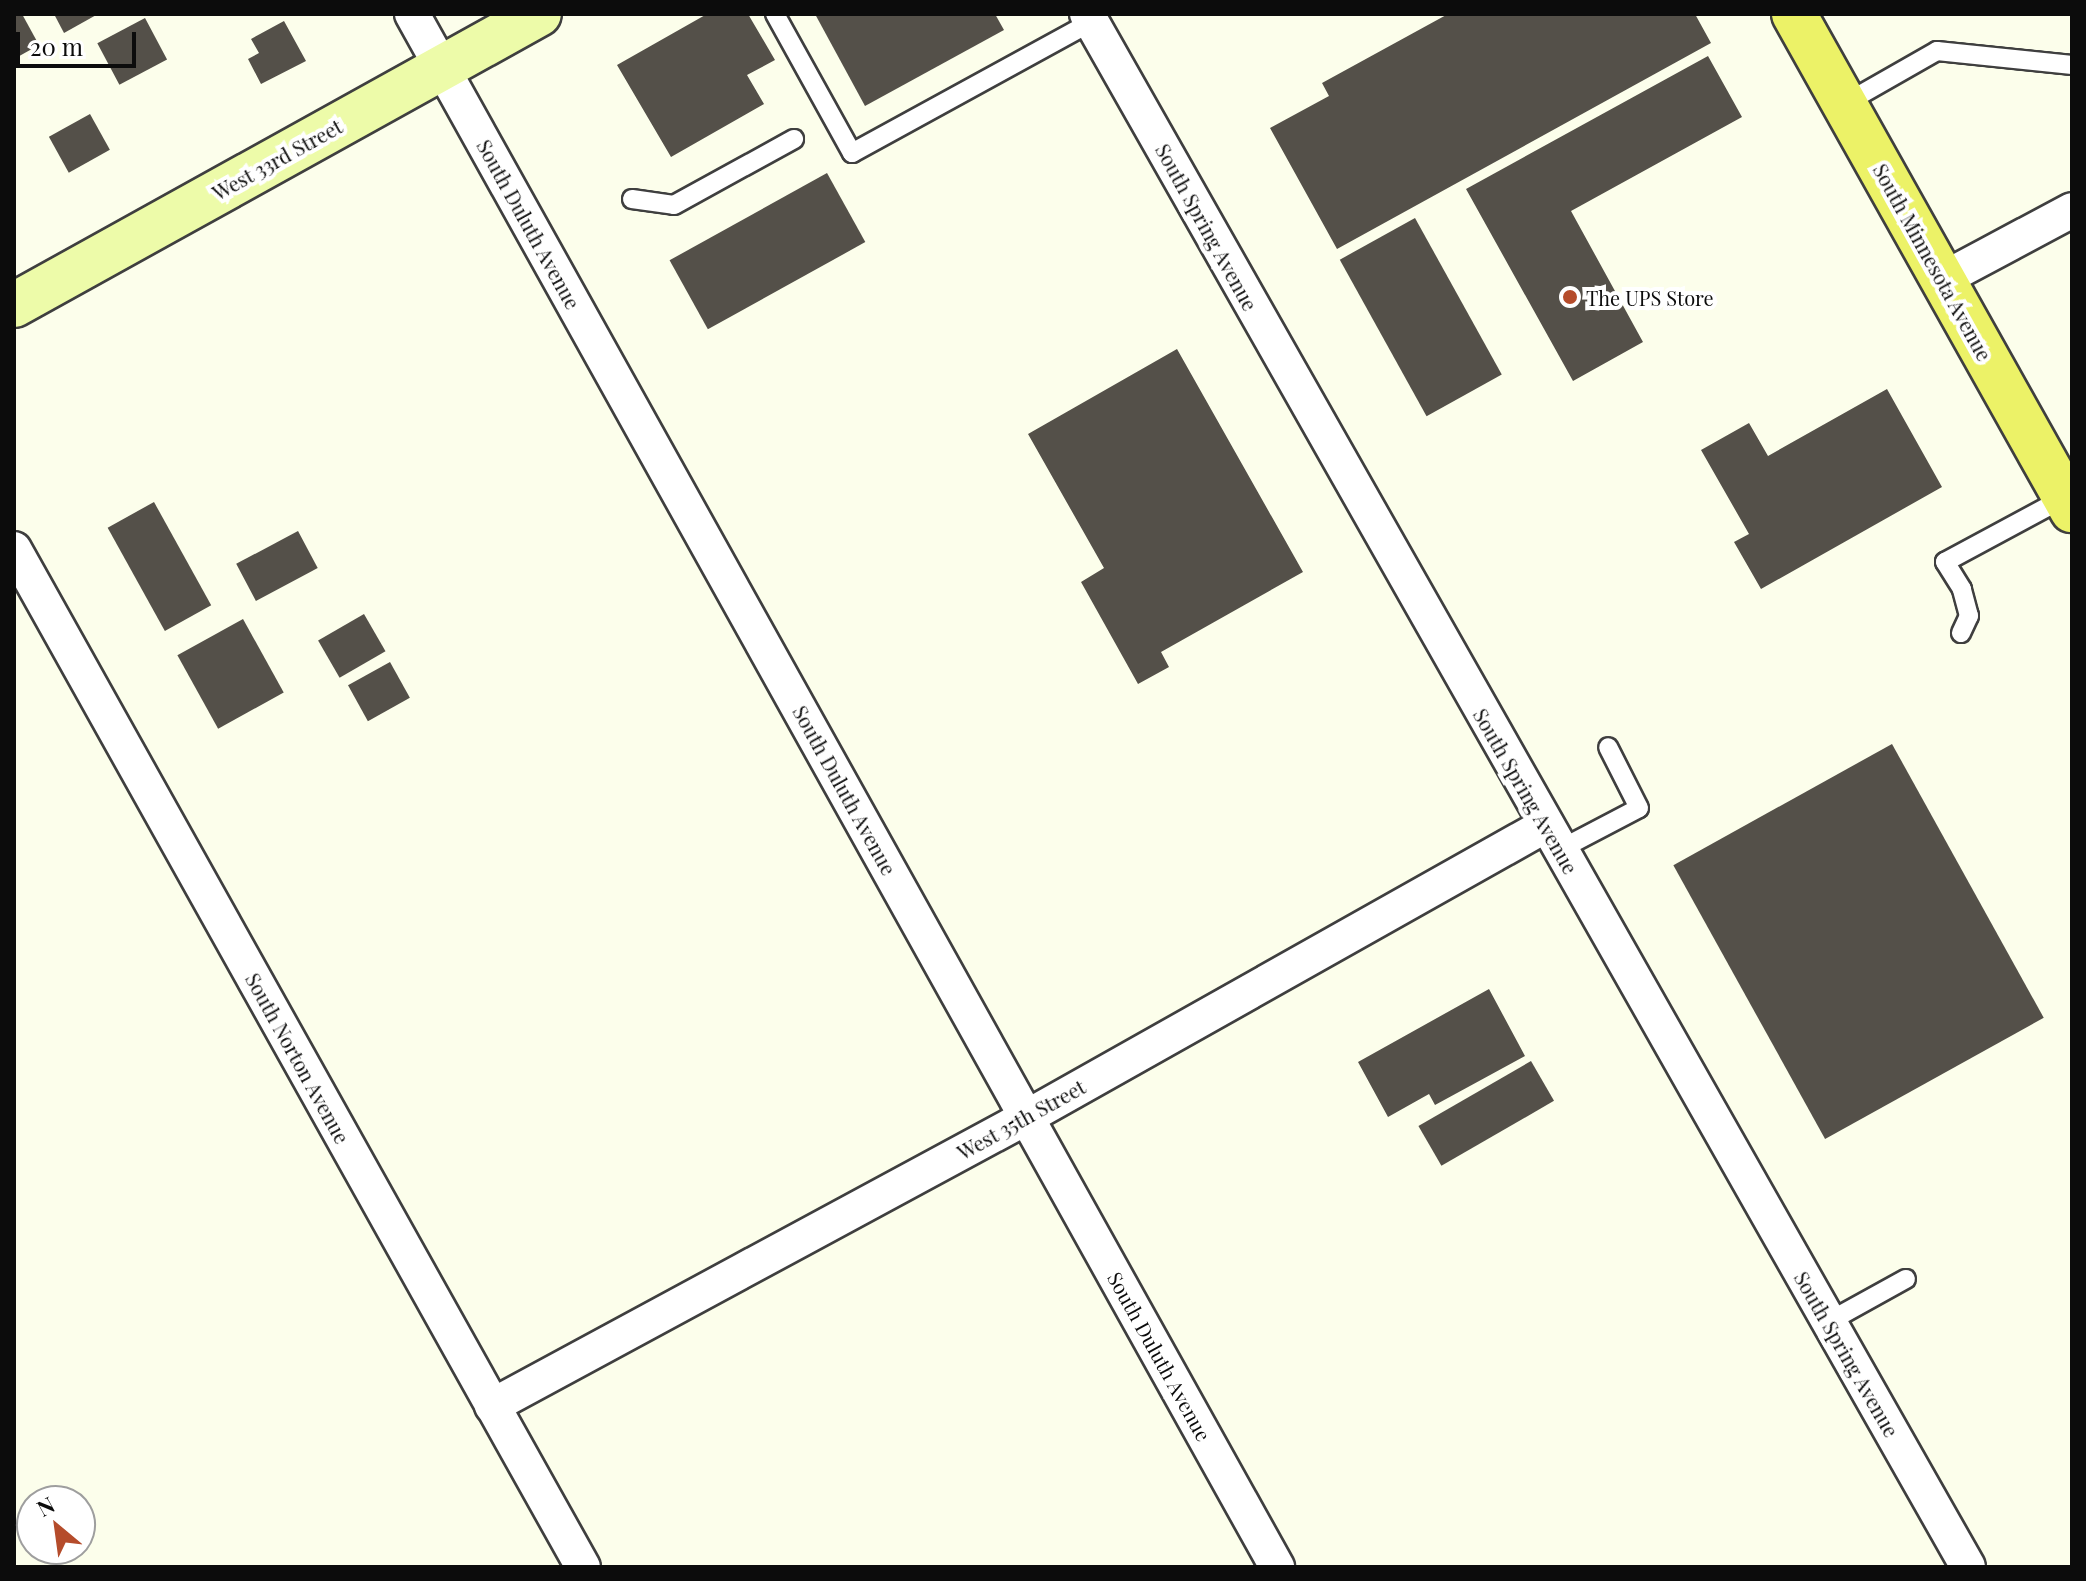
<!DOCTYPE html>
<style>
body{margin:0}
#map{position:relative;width:2086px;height:1581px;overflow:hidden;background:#fcfeeb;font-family:"Playfair Display",serif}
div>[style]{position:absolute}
.building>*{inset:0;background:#545049;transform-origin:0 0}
.roads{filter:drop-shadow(2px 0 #3f3f3f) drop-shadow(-2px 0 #3f3f3f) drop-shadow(0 2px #3f3f3f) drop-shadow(0 -2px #3f3f3f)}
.lane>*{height:18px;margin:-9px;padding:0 9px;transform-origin:9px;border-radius:9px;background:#fff}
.street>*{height:34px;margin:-17px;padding:0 17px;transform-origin:17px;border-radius:17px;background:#fff}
.secondary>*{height:44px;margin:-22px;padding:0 22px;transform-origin:22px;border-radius:22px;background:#edfba9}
.primary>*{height:44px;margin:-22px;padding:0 22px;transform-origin:22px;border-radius:22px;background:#ecf267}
.dots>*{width:22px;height:22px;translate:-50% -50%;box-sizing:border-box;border:4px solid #fff;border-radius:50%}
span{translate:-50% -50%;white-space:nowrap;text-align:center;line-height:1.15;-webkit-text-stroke:8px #fff;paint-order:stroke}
.street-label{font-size:20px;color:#0c0c0c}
.poi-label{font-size:20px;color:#0c0c0c}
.left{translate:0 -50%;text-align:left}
.frame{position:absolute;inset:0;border:16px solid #0c0c0c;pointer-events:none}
.north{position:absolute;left:16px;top:1485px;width:80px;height:80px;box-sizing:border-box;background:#fff;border:2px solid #9e9e9e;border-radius:50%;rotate:331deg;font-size:22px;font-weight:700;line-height:32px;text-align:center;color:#0c0c0c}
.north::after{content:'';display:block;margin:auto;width:28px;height:36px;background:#b54c2b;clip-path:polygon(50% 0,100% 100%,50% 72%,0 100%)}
.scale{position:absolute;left:16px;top:32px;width:120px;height:36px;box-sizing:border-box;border:4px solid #0c0c0c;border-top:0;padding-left:10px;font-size:24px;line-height:28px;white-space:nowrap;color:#0c0c0c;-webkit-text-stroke:6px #fff;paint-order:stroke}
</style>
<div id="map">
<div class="building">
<i style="clip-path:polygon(14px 14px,22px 14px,39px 45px,14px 59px)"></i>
<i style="clip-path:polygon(54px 14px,98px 14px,64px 33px)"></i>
<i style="clip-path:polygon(707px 14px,748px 14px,775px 60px,747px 75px,764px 104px,671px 157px,617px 65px)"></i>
<i style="clip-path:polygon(815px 14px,995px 14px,1004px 30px,865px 106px)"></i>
<i style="clip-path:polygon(1448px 14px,1695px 14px,1711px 43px,1337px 249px,1270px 128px,1329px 96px,1322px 83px)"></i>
<i style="left:145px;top:18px;width:47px;height:54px;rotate:62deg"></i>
<i style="clip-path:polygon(284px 21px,306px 61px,261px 84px,248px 59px,259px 53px,251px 39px)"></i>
<i style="clip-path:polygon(1708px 56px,1742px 117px,1571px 211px,1643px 342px,1573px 381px,1466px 189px)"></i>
<i style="left:90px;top:114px;width:41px;height:47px;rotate:61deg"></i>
<i style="left:827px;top:173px;width:79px;height:180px;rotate:61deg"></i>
<i style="left:1415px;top:218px;width:179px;height:86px;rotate:61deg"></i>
<i style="clip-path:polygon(1177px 349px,1303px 572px,1161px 652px,1169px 667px,1138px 684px,1081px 582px,1104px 568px,1028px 434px)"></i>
<i style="clip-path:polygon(1887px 389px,1942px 487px,1761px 589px,1734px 542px,1749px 534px,1701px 450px,1749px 423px,1768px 456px)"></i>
<i style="left:154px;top:502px;width:118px;height:53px;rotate:61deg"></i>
<i style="left:298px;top:531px;width:42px;height:70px;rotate:62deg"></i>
<i style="left:364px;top:614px;width:43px;height:53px;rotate:60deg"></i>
<i style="left:243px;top:619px;width:84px;height:75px;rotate:61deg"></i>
<i style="left:390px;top:662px;width:41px;height:48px;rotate:61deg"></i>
<i style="left:1892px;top:744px;width:313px;height:250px;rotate:61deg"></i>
<i style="clip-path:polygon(1489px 989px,1525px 1056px,1435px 1105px,1429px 1094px,1388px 1117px,1358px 1062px)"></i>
<i style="left:1531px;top:1061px;width:46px;height:130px;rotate:60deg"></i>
</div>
<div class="roads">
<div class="lane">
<i style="left:775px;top:14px;width:159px;rotate:61deg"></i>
<i style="left:852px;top:153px;width:273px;rotate:-28.7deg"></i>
<i style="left:1844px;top:104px;width:107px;rotate:-29.7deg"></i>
<i style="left:1937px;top:51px;width:136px;rotate:5.9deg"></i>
<i style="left:632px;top:199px;width:42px;rotate:8.1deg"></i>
<i style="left:674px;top:205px;width:137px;rotate:-28.8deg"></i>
<i style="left:1961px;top:633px;width:19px;rotate:-65deg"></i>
<i style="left:1969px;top:616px;width:28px;rotate:-105deg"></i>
<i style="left:1962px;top:589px;width:32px;rotate:-122deg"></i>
<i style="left:1945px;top:562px;width:135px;rotate:-28.3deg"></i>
<i style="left:1559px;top:850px;width:90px;rotate:-27.7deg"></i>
<i style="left:1639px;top:808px;width:68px;rotate:-116.9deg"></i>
<i style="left:1828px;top:1322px;width:89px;rotate:-28.9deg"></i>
</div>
<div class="street">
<i style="left:412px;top:14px;width:1778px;rotate:60.88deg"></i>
<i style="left:1087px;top:14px;width:1785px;rotate:60.43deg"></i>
<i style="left:1943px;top:279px;width:146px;rotate:-28.1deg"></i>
<i style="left:14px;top:549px;width:1166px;rotate:60.8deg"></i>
<i style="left:492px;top:1406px;width:608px;rotate:-28.38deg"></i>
<i style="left:1027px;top:1117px;width:596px;rotate:-29.36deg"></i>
</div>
<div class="secondary">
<i style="left:14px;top:305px;width:600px;rotate:-29deg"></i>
</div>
<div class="primary">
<i style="left:1794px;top:14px;width:569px;rotate:60.73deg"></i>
</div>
</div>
<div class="dots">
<i style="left:1570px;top:297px;background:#b54c2b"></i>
</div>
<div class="street-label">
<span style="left:277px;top:159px;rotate:-29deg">West 33rd Street</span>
<span style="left:529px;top:224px;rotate:61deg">South Duluth Avenue</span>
<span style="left:1207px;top:227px;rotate:61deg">South Spring Avenue</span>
<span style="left:1933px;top:262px;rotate:61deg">South Minnesota Avenue</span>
<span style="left:845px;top:790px;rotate:61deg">South Duluth Avenue</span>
<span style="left:1526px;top:791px;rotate:60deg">South Spring Avenue</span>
<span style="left:298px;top:1058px;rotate:61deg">South Norton Avenue</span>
<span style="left:1021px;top:1119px;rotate:-29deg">West 35th Street</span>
<span style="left:1847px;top:1354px;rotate:60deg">South Spring Avenue</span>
<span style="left:1160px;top:1356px;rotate:61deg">South Duluth Avenue</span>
</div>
<div class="poi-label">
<span class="left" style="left:1586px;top:297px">The UPS Store</span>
</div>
<div class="frame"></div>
<div class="north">N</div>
<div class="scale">20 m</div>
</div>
